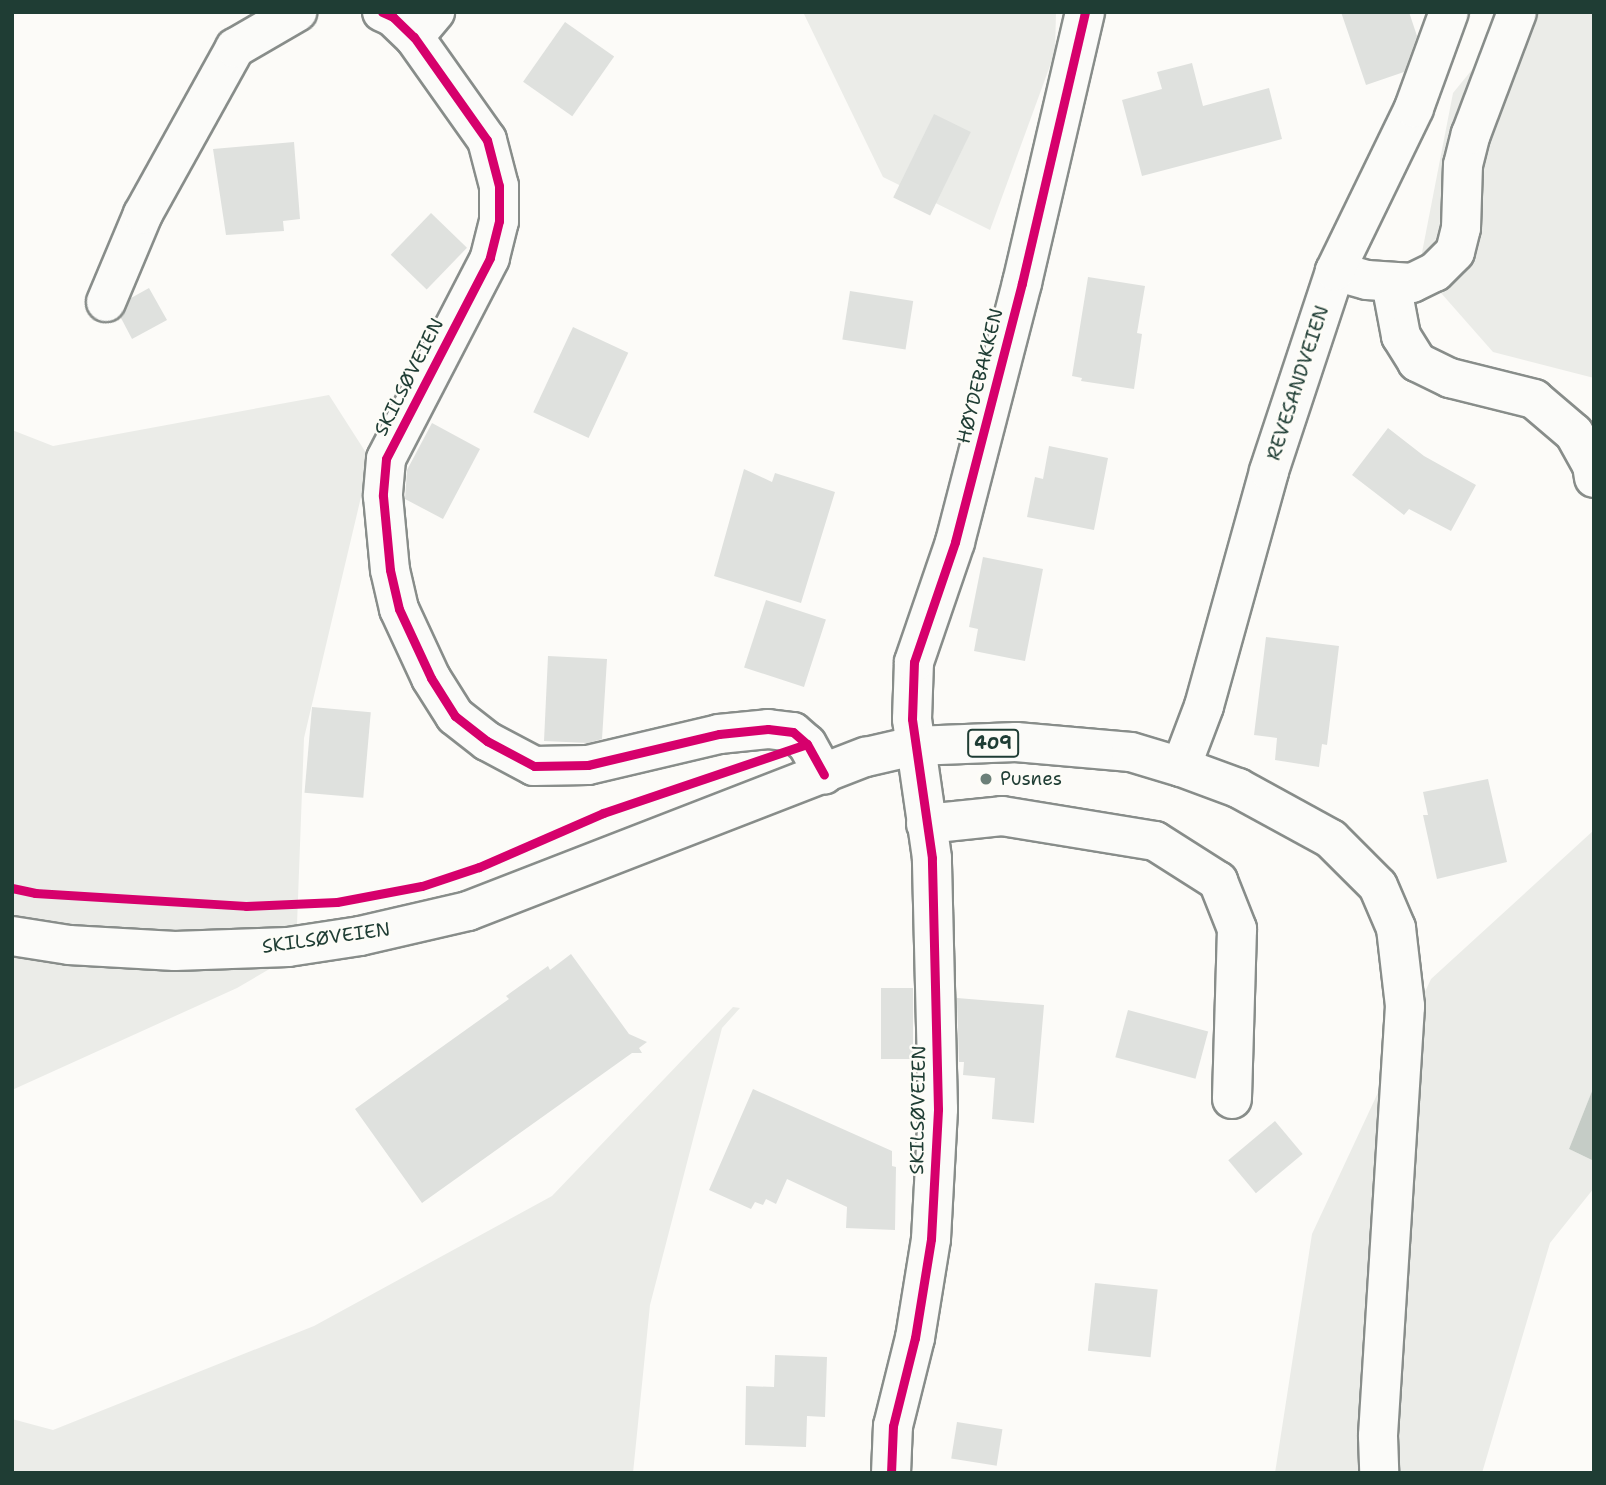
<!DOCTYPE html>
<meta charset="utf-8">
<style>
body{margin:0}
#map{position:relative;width:1606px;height:1485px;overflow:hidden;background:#fcfbf8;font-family:"Shantell Sans",sans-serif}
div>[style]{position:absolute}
.green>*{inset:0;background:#ebece8}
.water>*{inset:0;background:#c5ccc6}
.building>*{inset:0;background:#dfe1de;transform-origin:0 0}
.roads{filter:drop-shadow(2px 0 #888d8a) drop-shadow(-2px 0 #888d8a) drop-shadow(0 2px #888d8a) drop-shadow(0 -2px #888d8a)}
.minor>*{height:38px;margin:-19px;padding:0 19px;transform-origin:19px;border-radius:19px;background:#fbfbf9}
.secondary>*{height:38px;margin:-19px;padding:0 19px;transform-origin:19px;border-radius:19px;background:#fbfbf9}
.primary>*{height:38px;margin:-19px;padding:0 19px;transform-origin:19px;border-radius:19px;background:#fbfbf9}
.cycleway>*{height:9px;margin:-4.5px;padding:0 4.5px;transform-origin:4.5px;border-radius:4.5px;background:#d6006c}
.dots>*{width:19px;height:19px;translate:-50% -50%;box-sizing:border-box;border:4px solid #fdfcf7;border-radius:50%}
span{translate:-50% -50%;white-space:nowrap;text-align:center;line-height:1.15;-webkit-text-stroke:5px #fdfcf7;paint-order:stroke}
.shield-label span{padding:2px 5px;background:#fdfcf7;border:2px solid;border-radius:5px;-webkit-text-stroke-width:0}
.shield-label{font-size:18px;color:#1f3d34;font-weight:700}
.street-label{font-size:19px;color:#1f3d34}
.poi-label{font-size:19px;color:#1f3d34}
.left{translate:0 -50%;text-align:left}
.frame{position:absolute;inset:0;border:14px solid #1f3d34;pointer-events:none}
</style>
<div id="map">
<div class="green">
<i style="clip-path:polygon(803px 12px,1056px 12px,1055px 52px,990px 230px,883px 177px)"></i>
<i style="clip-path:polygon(1519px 12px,1594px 12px,1594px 378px,1493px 352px,1419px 268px,1453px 93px)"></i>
<i style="clip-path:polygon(329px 395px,370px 459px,304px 738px,297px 925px,364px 914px,237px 988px,12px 1090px,12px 430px,53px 446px)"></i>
<i style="clip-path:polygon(1594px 830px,1594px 1086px,1569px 1149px,1594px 1161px,1594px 1188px,1550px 1243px,1482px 1473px,1275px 1473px,1312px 1234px,1431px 979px)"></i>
<i style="clip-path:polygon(733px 1007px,740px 1008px,722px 1028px,650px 1305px,633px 1473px,12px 1473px,12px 1419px,53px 1430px,314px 1326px,552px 1196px)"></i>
</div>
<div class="water">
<i style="clip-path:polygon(1594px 1086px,1594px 1161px,1569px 1149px)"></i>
</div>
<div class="building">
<i style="clip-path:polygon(1341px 12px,1409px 12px,1417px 36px,1404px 72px,1366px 85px)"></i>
<i style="left:565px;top:22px;width:60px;height:73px;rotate:35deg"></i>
<i style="clip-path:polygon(1192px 63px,1203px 106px,1269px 88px,1282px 139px,1142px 176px,1122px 100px,1162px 89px,1157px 72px)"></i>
<i style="left:934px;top:114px;width:41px;height:93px;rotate:26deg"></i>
<i style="clip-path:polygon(294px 142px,300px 219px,283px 221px,284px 231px,226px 235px,213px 149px)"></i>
<i style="left:431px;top:213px;width:50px;height:58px;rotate:44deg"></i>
<i style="clip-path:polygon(1088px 277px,1145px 286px,1137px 333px,1142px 334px,1134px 389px,1081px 381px,1082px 378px,1072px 376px)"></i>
<i style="clip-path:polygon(149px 288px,167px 320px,132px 339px,121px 318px,131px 298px)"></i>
<i style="left:850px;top:291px;width:64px;height:49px;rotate:9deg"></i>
<i style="left:573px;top:327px;width:61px;height:94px;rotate:25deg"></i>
<i style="clip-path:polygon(432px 423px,480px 449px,443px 519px,405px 499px,407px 470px)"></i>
<i style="clip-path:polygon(1388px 428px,1424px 456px,1476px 485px,1451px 531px,1409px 509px,1404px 515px,1352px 475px)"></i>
<i style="clip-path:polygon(1049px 446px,1108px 458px,1094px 530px,1027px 517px,1035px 477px,1043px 479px)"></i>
<i style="clip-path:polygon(744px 469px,772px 482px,775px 473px,835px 492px,801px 603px,714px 576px)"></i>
<i style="clip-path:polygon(983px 557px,1043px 569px,1025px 661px,974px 651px,978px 629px,969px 627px)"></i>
<i style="left:766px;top:600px;width:63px;height:71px;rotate:18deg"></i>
<i style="clip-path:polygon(1266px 637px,1339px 646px,1327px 745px,1322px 744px,1319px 767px,1275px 760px,1277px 738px,1254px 735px)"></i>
<i style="clip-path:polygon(548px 656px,607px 659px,602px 739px,588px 743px,544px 741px)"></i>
<i style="left:312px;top:707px;width:59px;height:86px;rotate:5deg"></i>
<i style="clip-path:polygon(1488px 779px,1507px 862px,1437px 879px,1423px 815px,1428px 815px,1423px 792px)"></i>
<i style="clip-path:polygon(571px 954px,629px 1034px,647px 1042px,639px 1048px,642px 1053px,632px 1053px,422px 1203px,355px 1109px,509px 999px,506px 996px,548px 966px,550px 970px)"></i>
<i style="left:881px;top:988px;width:32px;height:71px"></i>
<i style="clip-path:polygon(957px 998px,1044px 1005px,1034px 1123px,992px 1119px,995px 1078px,963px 1075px,964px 1062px,959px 1062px)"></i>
<i style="left:1128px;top:1010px;width:83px;height:49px;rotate:15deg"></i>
<i style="clip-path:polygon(753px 1089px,892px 1151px,892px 1166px,896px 1167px,895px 1230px,846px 1228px,847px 1207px,787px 1179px,776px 1204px,766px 1199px,763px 1205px,755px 1202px,751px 1209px,709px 1190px)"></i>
<i style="left:1275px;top:1121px;width:43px;height:61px;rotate:50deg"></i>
<i style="left:1095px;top:1283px;width:63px;height:68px;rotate:6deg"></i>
<i style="clip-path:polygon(775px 1355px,827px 1357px,825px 1417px,807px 1416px,806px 1447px,745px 1445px,746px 1386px,774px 1387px)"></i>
<i style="left:957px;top:1422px;width:46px;height:37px;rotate:9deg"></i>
</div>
<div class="roads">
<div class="minor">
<i style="left:382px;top:12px;width:12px;rotate:24deg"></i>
<i style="left:393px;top:17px;width:29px;rotate:44deg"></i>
<i style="left:414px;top:37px;width:126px;rotate:54.7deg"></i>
<i style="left:487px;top:140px;width:48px;rotate:75.4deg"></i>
<i style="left:499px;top:186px;width:35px;rotate:90deg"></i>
<i style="left:499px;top:221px;width:38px;rotate:104deg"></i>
<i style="left:490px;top:258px;width:226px;rotate:117.4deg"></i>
<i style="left:386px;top:459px;width:37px;rotate:95deg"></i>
<i style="left:383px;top:496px;width:74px;rotate:84.6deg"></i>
<i style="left:390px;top:570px;width:40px;rotate:77deg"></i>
<i style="left:399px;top:609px;width:76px;rotate:65.1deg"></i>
<i style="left:431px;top:678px;width:45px;rotate:57.7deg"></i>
<i style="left:455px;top:716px;width:41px;rotate:38deg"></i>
<i style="left:487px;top:741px;width:53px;rotate:28deg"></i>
<i style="left:534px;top:766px;width:54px;rotate:-1.1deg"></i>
<i style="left:588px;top:765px;width:135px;rotate:-13.3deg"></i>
<i style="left:719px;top:734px;width:49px;rotate:-5.8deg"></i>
<i style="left:768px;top:729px;width:25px;rotate:7deg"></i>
<i style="left:793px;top:732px;width:18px;rotate:41deg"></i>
<i style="left:807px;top:744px;width:35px;rotate:61deg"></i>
<i style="left:414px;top:37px;width:33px;rotate:-50deg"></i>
<i style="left:1335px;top:271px;width:33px;rotate:16deg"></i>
<i style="left:1367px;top:280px;width:45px;rotate:3.8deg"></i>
<i style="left:1412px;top:283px;width:25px;rotate:-26deg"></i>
<i style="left:1435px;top:272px;width:28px;rotate:-45deg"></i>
<i style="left:1455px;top:252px;width:25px;rotate:-76deg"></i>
<i style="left:1461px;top:228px;width:63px;rotate:-88.2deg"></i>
<i style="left:1463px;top:165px;width:32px;rotate:-76deg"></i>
<i style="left:1471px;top:134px;width:130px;rotate:-69.3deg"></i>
<i style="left:1391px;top:283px;width:54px;rotate:79.3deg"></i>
<i style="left:1401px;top:336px;width:31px;rotate:58deg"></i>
<i style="left:1417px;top:362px;width:37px;rotate:26deg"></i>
<i style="left:1450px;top:378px;width:87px;rotate:14deg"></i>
<i style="left:1534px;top:399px;width:52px;rotate:40.4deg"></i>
<i style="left:1574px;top:433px;width:37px;rotate:61deg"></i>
<i style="left:1592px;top:465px;width:13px;rotate:81deg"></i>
<i style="left:106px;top:302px;width:95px;rotate:-67.2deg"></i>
<i style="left:143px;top:214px;width:190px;rotate:-61deg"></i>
<i style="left:235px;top:48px;width:72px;rotate:-30.1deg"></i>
<i style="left:926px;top:824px;width:76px;rotate:-6deg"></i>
<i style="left:1002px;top:816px;width:155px;rotate:9.3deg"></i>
<i style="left:1155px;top:841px;width:75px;rotate:32.4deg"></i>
<i style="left:1218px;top:881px;width:52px;rotate:68.4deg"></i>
<i style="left:1237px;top:929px;width:170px;rotate:91.7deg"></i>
<i style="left:891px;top:1473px;width:47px;rotate:-87.6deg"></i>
<i style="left:893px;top:1426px;width:91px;rotate:-76deg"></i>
<i style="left:915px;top:1338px;width:100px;rotate:-80.8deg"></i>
<i style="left:931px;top:1239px;width:130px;rotate:-86.9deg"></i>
<i style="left:938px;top:1109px;width:251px;rotate:-91.4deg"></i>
<i style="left:932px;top:858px;width:140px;rotate:-98.2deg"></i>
<i style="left:912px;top:719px;width:57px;rotate:-88deg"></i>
<i style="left:914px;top:662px;width:127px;rotate:-71.1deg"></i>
<i style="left:955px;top:542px;width:268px;rotate:-75.5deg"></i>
<i style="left:1022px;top:283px;width:278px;rotate:-76.9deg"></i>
</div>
<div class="secondary">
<i style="left:1181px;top:767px;width:65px;rotate:-69.3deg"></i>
<i style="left:1204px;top:706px;width:244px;rotate:-74.5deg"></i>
<i style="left:1269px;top:471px;width:211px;rotate:-71.7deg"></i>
<i style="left:1335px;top:271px;width:181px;rotate:-64.1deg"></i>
<i style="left:1414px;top:108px;width:102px;rotate:-70deg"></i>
</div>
<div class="primary">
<i style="left:12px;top:936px;width:58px;rotate:9deg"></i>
<i style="left:69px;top:945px;width:106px;rotate:3.2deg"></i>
<i style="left:175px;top:951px;width:113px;rotate:-2deg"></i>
<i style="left:288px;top:947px;width:73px;rotate:-8.7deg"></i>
<i style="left:360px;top:936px;width:111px;rotate:-13deg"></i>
<i style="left:468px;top:911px;width:427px;rotate:-21.2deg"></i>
<i style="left:866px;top:757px;width:49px;rotate:-12.9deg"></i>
<i style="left:914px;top:746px;width:102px;rotate:-2.2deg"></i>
<i style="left:1016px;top:742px;width:115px;rotate:5deg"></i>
<i style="left:1131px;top:752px;width:52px;rotate:16.7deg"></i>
<i style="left:1181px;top:767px;width:61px;rotate:20.2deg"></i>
<i style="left:1238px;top:788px;width:106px;rotate:28.7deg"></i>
<i style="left:1331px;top:839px;width:66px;rotate:45deg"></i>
<i style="left:1378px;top:886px;width:46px;rotate:66.8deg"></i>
<i style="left:1396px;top:928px;width:79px;rotate:83.4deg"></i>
<i style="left:1405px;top:1006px;width:431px;rotate:93.6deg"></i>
<i style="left:1378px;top:1436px;width:37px;rotate:88deg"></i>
</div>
</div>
<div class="cycleway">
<i style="left:382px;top:12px;width:12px;rotate:24deg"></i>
<i style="left:393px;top:17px;width:29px;rotate:44deg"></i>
<i style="left:414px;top:37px;width:126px;rotate:54.7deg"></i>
<i style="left:487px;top:140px;width:48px;rotate:75.4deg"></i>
<i style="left:499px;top:186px;width:35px;rotate:90deg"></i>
<i style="left:499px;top:221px;width:38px;rotate:104deg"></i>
<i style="left:490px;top:258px;width:226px;rotate:117.4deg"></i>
<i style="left:386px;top:459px;width:37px;rotate:95deg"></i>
<i style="left:383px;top:496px;width:74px;rotate:84.6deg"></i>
<i style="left:390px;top:570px;width:40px;rotate:77deg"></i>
<i style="left:399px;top:609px;width:76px;rotate:65.1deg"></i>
<i style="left:431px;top:678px;width:45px;rotate:57.7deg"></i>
<i style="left:455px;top:716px;width:41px;rotate:38deg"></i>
<i style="left:487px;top:741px;width:53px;rotate:28deg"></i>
<i style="left:534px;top:766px;width:54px;rotate:-1.1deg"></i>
<i style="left:588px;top:765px;width:135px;rotate:-13.3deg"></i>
<i style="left:719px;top:734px;width:49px;rotate:-5.8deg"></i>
<i style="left:768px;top:729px;width:25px;rotate:7deg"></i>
<i style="left:793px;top:732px;width:18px;rotate:41deg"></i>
<i style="left:807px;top:744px;width:35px;rotate:61deg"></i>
<i style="left:12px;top:888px;width:24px;rotate:12deg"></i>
<i style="left:35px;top:893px;width:211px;rotate:3.5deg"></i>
<i style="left:246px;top:906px;width:91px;rotate:-2.5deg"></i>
<i style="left:337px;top:902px;width:86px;rotate:-10.7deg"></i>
<i style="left:422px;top:886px;width:60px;rotate:-18.4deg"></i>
<i style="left:479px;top:867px;width:135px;rotate:-23.5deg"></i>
<i style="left:603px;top:813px;width:215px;rotate:-18.7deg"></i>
<i style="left:891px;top:1473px;width:47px;rotate:-87.6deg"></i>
<i style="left:893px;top:1426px;width:91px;rotate:-76deg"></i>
<i style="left:915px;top:1338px;width:100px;rotate:-80.8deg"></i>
<i style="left:931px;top:1239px;width:130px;rotate:-86.9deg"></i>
<i style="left:938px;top:1109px;width:251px;rotate:-91.4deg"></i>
<i style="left:932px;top:858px;width:140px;rotate:-98.2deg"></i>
<i style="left:912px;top:719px;width:57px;rotate:-88deg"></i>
<i style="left:914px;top:662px;width:127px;rotate:-71.1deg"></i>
<i style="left:955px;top:542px;width:268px;rotate:-75.5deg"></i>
<i style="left:1022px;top:283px;width:278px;rotate:-76.9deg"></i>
</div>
<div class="dots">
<i style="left:986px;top:779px;background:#6c8079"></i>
</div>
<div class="shield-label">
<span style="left:993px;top:743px">409</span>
</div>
<div class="street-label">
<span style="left:980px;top:376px;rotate:-76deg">HØYDEBAKKEN</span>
<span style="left:409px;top:377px;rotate:-63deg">SKILSØVEIEN</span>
<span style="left:1298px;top:383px;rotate:-72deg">REVESANDVEIEN</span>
<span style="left:326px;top:938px;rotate:-8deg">SKILSØVEIEN</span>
<span style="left:918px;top:1110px;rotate:-89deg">SKILSØVEIEN</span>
</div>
<div class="poi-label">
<span class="left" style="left:1000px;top:779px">Pusnes</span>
</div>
<div class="frame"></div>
</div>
